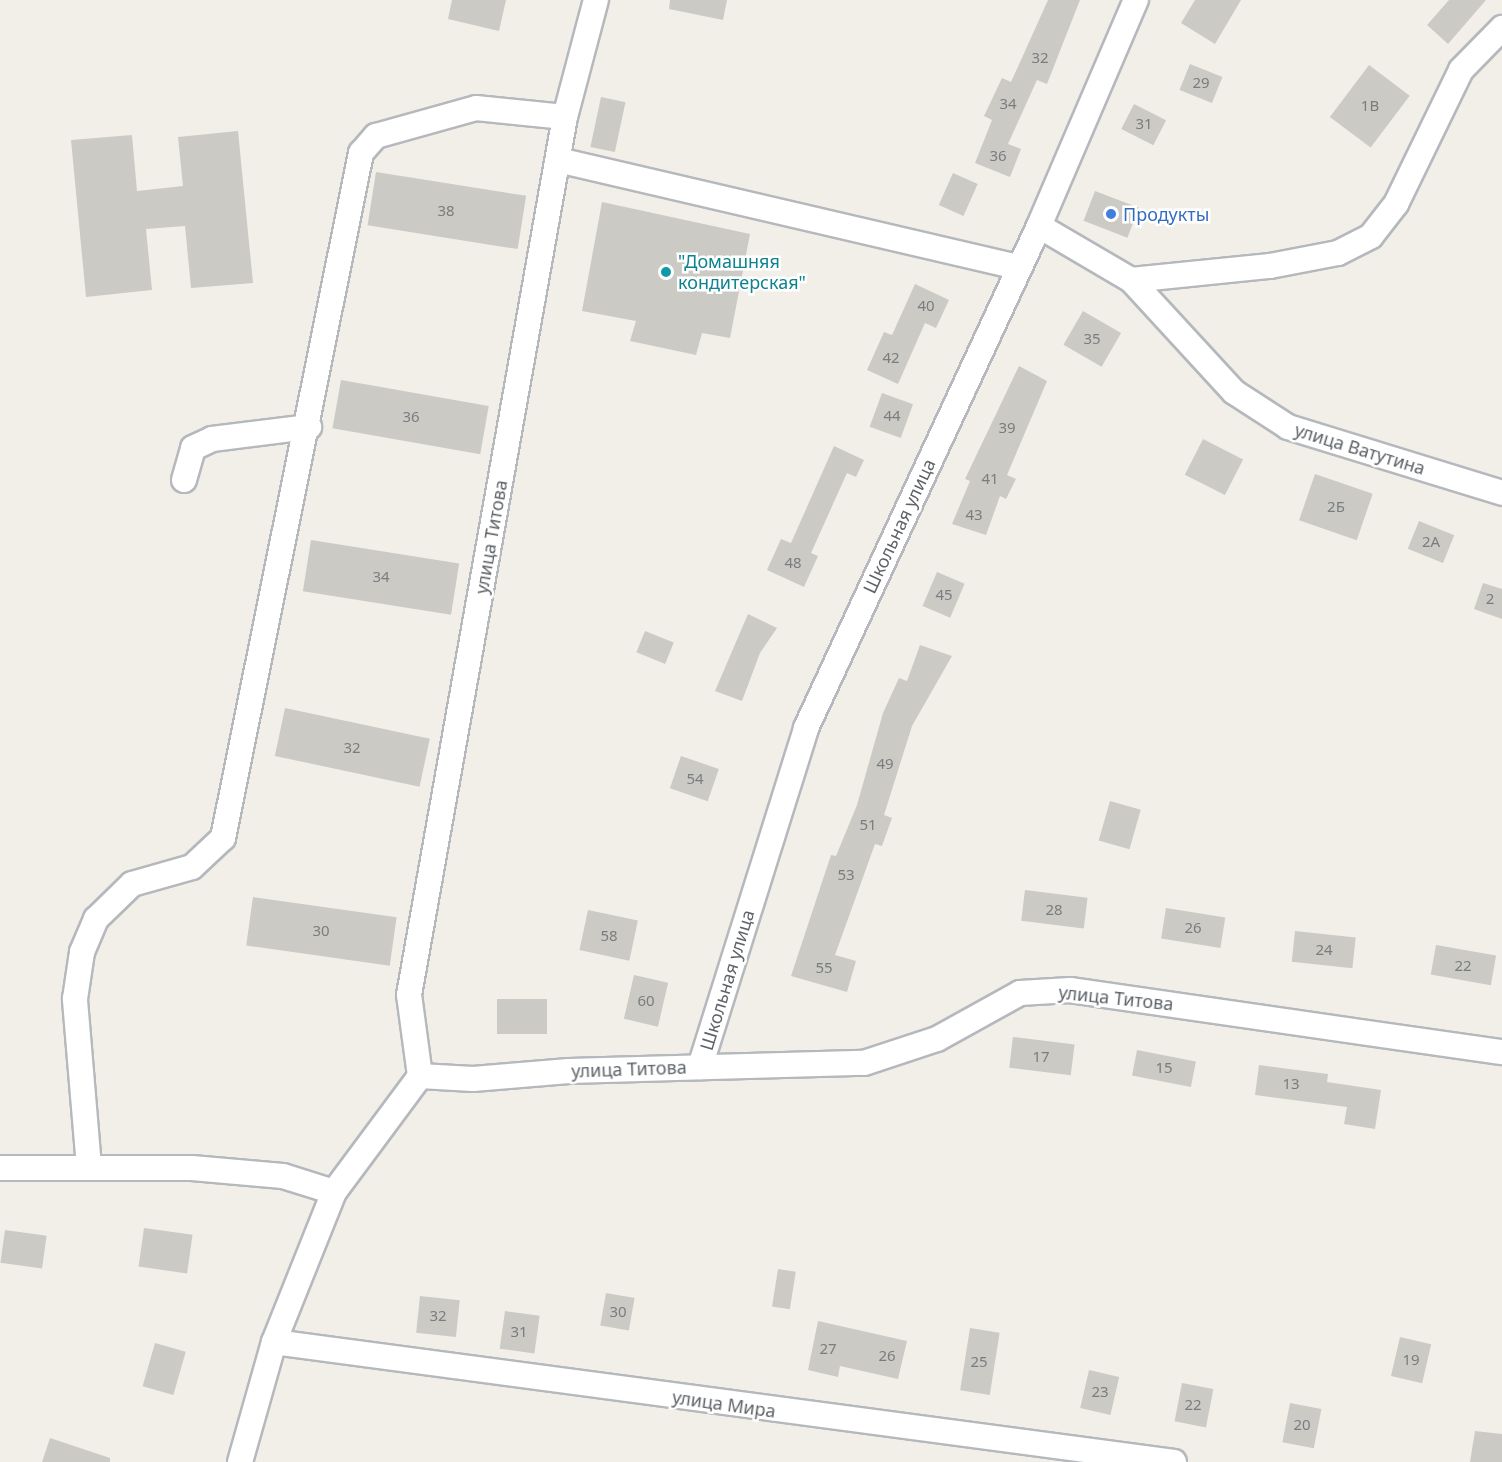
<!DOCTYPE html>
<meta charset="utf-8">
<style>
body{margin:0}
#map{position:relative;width:1502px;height:1462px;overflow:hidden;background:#f1efe8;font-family:"Noto Sans",sans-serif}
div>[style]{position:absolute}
.building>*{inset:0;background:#cccac5;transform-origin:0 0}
.roads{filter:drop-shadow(2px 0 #b5b8bc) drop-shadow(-2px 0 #b5b8bc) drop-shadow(0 2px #b5b8bc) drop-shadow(0 -2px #b5b8bc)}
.minor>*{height:24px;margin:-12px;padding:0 12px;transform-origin:12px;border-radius:12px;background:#fff}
.dots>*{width:16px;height:16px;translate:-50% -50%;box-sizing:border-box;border:3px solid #fff;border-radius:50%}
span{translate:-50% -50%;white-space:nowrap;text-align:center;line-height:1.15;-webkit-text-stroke:5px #fff;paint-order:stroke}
.number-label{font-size:15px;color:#7a7d7f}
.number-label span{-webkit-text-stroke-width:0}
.shop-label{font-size:18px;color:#366cbe}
.left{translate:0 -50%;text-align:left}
.culture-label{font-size:18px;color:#0d838f}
.street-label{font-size:18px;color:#5f6368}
</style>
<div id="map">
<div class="building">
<i style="clip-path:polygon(452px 0,506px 0,499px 31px,448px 19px)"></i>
<i style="clip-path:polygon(670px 0,727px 0,723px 20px,669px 9px)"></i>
<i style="clip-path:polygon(1048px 0,1080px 0,1047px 84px,1037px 80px,1008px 144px,1021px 149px,1010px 177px,975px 163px,992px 120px,984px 116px,1002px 78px,1011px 82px)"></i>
<i style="clip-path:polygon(1195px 0,1241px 0,1215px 44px,1181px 23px)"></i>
<i style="clip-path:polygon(1449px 0,1486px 0,1448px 44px,1427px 25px)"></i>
<i style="left:1190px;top:64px;width:35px;height:28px;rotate:22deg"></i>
<i style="left:1369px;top:65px;width:51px;height:65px;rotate:37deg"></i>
<i style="left:601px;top:97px;width:25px;height:51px;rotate:12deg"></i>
<i style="left:1134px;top:104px;width:36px;height:28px;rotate:27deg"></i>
<i style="clip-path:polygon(238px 131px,253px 283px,191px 288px,185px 226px,146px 229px,152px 290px,86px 297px,71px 140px,132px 135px,137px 191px,183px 186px,178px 137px)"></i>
<i style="left:376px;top:172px;width:152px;height:54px;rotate:9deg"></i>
<i style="left:953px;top:173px;width:27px;height:35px;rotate:24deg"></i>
<i style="left:1095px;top:191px;width:47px;height:32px;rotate:21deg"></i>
<i style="clip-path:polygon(602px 202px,750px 234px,730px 338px,702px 333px,696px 355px,630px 341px,636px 321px,582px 311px)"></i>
<i style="clip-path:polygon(915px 284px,949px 300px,936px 328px,925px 323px,898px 384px,867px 370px,884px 332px,892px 335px)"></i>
<i style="left:1083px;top:311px;width:44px;height:39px;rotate:30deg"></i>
<i style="clip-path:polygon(1019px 366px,1047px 381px,1007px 475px,1016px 479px,1006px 499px,1000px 496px,986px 535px,952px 524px,970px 481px,965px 479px)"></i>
<i style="left:341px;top:380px;width:150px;height:49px;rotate:10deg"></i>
<i style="left:882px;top:393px;width:33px;height:36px;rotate:20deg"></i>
<i style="left:1203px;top:439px;width:45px;height:40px;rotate:27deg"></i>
<i style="clip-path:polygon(834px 446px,864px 460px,856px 477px,847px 473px,811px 553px,818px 556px,804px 587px,767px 570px,781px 539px,791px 543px)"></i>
<i style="left:1315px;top:474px;width:61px;height:49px;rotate:19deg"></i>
<i style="left:1419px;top:521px;width:38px;height:30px;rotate:22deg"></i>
<i style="left:311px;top:540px;width:150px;height:52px;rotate:9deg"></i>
<i style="left:937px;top:572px;width:30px;height:37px;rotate:23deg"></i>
<i style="clip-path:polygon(1483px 583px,1502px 589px,1502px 619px,1474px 609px)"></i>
<i style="clip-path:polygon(748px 614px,777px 628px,760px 653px,742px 701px,715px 691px)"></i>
<i style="left:645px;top:631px;width:31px;height:23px;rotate:22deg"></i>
<i style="clip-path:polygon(920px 645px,952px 656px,912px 726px,884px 815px,892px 818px,882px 846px,875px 844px,835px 955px,856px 961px,847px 992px,791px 976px,831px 855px,836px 856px,857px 805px,883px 713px,899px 678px,907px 681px)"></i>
<i style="left:285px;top:708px;width:148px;height:49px;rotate:12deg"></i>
<i style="left:681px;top:756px;width:40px;height:34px;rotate:19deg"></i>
<i style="left:1110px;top:801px;width:32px;height:41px;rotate:16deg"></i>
<i style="left:1025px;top:890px;width:63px;height:31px;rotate:7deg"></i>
<i style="left:253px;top:897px;width:145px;height:49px;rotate:8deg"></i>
<i style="left:1166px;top:908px;width:60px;height:31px;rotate:9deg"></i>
<i style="left:588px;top:910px;width:51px;height:41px;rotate:12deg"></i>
<i style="left:1295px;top:931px;width:61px;height:31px;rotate:6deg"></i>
<i style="left:1436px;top:945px;width:61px;height:30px;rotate:10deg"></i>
<i style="left:634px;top:975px;width:35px;height:45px;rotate:13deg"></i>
<i style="left:497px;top:999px;width:50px;height:35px"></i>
<i style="left:1013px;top:1037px;width:62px;height:31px;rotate:7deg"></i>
<i style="left:1137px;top:1050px;width:60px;height:26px;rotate:11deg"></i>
<i style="clip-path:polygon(1259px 1065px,1328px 1074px,1327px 1082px,1381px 1090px,1375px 1129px,1344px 1124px,1347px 1107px,1255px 1095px)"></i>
<i style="left:144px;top:1228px;width:49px;height:39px;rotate:8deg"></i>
<i style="left:5px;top:1230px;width:42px;height:33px;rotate:8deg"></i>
<i style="left:778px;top:1269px;width:18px;height:38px;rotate:9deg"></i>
<i style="left:606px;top:1293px;width:29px;height:33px;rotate:10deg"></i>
<i style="left:420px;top:1296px;width:40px;height:37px;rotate:6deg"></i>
<i style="left:505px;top:1311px;width:35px;height:38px;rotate:8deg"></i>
<i style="clip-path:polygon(818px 1321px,907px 1341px,898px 1379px,840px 1366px,838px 1377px,808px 1370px)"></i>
<i style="left:970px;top:1328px;width:30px;height:63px;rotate:9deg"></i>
<i style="left:1400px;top:1337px;width:32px;height:40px;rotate:13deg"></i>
<i style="left:155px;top:1343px;width:32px;height:45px;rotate:16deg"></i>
<i style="left:1089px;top:1370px;width:31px;height:39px;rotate:13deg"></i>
<i style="left:1182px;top:1383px;width:32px;height:39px;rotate:11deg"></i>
<i style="left:1290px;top:1403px;width:32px;height:40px;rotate:11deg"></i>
<i style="clip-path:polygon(1475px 1431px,1502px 1434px,1502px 1462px,1470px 1462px)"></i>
<i style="clip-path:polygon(50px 1438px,110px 1458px,110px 1462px,42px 1462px)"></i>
</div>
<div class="roads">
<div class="minor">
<i style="left:558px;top:160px;width:472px;rotate:13.1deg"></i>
<i style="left:1039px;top:226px;width:107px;rotate:30.4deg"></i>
<i style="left:1131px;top:280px;width:140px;rotate:-5.8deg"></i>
<i style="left:1270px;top:266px;width:69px;rotate:-10.8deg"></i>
<i style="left:1338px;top:253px;width:37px;rotate:-27deg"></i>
<i style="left:1371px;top:236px;width:41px;rotate:-52deg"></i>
<i style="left:1396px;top:204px;width:149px;rotate:-64.1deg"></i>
<i style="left:1461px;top:70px;width:59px;rotate:-45.7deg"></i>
<i style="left:1131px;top:280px;width:152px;rotate:47.4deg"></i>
<i style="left:1234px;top:392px;width:64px;rotate:32.9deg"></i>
<i style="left:1288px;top:427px;width:224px;rotate:17.1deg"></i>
<i style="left:184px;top:480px;width:33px;rotate:-74deg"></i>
<i style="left:193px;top:448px;width:21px;rotate:-25deg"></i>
<i style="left:212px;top:439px;width:98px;rotate:-7.1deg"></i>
<i style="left:700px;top:1067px;width:355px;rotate:-72.6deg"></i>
<i style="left:806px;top:728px;width:553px;rotate:-65.1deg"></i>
<i style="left:1039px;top:226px;width:246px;rotate:-66.8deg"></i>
<i style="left:420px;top:1076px;width:53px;rotate:3.2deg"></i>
<i style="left:473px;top:1079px;width:96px;rotate:-4.8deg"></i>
<i style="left:569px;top:1071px;width:295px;rotate:-1.6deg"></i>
<i style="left:864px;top:1063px;width:77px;rotate:-18.2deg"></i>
<i style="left:937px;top:1039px;width:95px;rotate:-29deg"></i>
<i style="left:1020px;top:993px;width:50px;rotate:-3.4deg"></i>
<i style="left:1070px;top:990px;width:436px;rotate:8.2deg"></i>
<i style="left:89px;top:1167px;width:169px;rotate:-94.8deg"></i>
<i style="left:75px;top:999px;width:48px;rotate:-81.5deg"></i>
<i style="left:82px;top:952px;width:36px;rotate:-67deg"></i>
<i style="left:96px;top:919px;width:50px;rotate:-44.2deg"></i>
<i style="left:132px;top:884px;width:62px;rotate:-15.8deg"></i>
<i style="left:192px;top:867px;width:42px;rotate:-43.1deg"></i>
<i style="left:223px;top:838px;width:699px;rotate:-78.61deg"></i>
<i style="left:361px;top:153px;width:23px;rotate:-49deg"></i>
<i style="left:376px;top:136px;width:104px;rotate:-15.6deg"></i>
<i style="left:476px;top:108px;width:89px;rotate:5.8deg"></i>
<i style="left:0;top:1168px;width:192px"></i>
<i style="left:192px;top:1168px;width:91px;rotate:5deg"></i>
<i style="left:283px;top:1176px;width:53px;rotate:17.4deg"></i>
<i style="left:274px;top:1342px;width:908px;rotate:7.59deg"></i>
<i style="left:240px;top:1462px;width:125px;rotate:-74.2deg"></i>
<i style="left:274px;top:1342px;width:162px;rotate:-68.2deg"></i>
<i style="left:334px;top:1192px;width:144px;rotate:-53.4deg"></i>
<i style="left:420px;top:1076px;width:82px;rotate:-97.7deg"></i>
<i style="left:409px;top:995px;width:892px;rotate:-79.93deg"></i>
<i style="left:565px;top:117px;width:121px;rotate:-75.2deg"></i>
</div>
</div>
<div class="dots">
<i style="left:1111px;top:214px;background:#3f7fe0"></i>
<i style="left:666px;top:272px;background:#0f9aa8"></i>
</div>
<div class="number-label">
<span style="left:1040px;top:58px">32</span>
<span style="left:1201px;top:83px">29</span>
<span style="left:1008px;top:104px">34</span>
<span style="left:1370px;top:106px">1В</span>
<span style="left:1144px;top:124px">31</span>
<span style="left:998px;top:156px">36</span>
<span style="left:446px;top:211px">38</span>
<span style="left:926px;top:306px">40</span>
<span style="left:1092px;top:339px">35</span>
<span style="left:891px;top:358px">42</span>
<span style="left:892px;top:416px">44</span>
<span style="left:411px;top:417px">36</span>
<span style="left:1007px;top:428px">39</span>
<span style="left:990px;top:479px">41</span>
<span style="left:1336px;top:507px">2Б</span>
<span style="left:974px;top:515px">43</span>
<span style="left:1431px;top:542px">2А</span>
<span style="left:793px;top:563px">48</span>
<span style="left:381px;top:577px">34</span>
<span style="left:944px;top:595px">45</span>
<span style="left:1490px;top:599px">2</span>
<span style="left:352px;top:748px">32</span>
<span style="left:885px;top:764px">49</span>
<span style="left:695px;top:779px">54</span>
<span style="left:868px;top:825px">51</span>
<span style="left:846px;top:875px">53</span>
<span style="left:1054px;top:910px">28</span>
<span style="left:1193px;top:928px">26</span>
<span style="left:321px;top:931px">30</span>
<span style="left:609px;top:936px">58</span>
<span style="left:1324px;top:950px">24</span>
<span style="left:1463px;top:966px">22</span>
<span style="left:824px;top:968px">55</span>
<span style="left:646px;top:1001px">60</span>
<span style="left:1041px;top:1057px">17</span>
<span style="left:1164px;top:1068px">15</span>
<span style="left:1291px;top:1084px">13</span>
<span style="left:618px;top:1312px">30</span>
<span style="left:438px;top:1316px">32</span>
<span style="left:519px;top:1332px">31</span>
<span style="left:828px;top:1349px">27</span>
<span style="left:887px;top:1356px">26</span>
<span style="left:1411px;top:1360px">19</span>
<span style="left:979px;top:1362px">25</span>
<span style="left:1100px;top:1392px">23</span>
<span style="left:1193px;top:1405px">22</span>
<span style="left:1302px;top:1425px">20</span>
</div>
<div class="shop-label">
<span class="left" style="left:1123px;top:214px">Продукты</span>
</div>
<div class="culture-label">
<span class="left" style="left:678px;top:272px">"Домашняя<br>кондитерская"</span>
</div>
<div class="street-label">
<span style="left:1360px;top:449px;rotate:17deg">улица Ватутина</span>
<span style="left:899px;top:526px;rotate:-65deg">Школьная улица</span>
<span style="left:491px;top:537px;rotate:-80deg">улица Титова</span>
<span style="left:727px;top:980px;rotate:-73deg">Школьная улица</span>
<span style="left:1116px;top:998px;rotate:6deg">улица Титова</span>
<span style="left:629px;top:1069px;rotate:-2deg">улица Титова</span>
<span style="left:724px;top:1404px;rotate:8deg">улица Мира</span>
</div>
</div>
